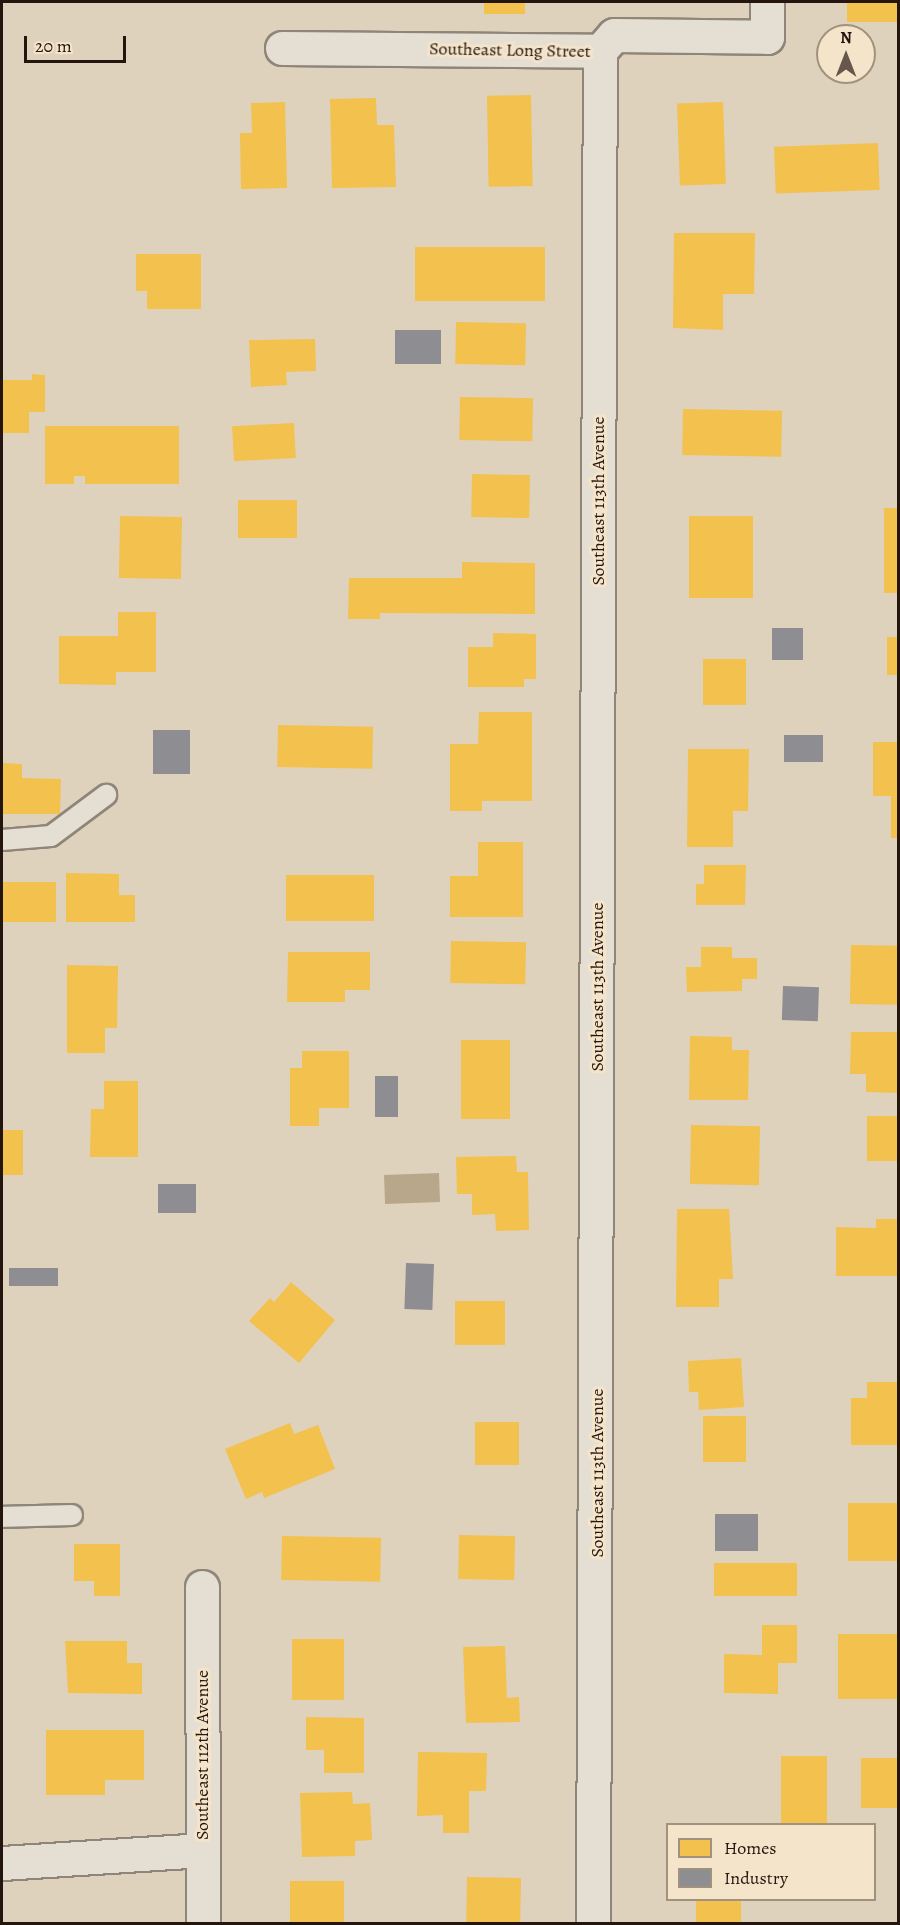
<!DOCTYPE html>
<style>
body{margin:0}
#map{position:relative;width:900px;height:1925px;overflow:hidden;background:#dfd2bc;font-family:Alegreya,serif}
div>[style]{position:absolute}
.water>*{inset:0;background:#b9a78c;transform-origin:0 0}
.homes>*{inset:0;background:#f2c14e;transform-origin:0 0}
.industry>*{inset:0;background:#8d8d92;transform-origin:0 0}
.roads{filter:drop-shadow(2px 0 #8f8578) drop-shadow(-2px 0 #8f8578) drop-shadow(0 2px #8f8578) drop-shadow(0 -2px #8f8578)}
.lane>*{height:20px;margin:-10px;padding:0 10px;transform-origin:10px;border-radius:10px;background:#e5ded3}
.street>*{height:33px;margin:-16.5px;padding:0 16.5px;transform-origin:16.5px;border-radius:16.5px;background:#e5ded3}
span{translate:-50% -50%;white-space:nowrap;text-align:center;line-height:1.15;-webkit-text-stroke:6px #f3e4ca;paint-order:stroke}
.street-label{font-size:18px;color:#25150f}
.frame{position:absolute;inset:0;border:3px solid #25150f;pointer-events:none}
.legend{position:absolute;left:666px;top:1823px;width:210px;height:78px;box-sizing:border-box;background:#f3e4ca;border:2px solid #a1917f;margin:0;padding:8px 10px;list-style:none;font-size:18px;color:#25150f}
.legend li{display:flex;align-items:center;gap:12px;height:30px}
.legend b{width:30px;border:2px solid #a1917f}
.north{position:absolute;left:816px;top:24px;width:60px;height:60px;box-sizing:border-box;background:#f3e4ca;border:2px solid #a1917f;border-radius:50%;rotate:0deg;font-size:16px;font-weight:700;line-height:24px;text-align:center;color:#25150f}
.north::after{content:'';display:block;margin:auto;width:21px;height:27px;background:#66574c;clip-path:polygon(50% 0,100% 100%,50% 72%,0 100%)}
.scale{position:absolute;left:24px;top:36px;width:102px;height:27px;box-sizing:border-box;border:3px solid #25150f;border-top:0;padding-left:8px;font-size:18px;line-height:21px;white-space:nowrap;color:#25150f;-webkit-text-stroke:4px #f3e4ca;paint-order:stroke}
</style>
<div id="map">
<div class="water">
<i style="left:439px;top:1173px;width:29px;height:55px;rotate:88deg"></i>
</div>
<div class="homes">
<i style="left:484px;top:2px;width:41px;height:12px"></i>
<i style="left:847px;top:2px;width:51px;height:20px"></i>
<i style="left:531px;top:95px;width:91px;height:44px;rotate:89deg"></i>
<i style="clip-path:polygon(376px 98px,377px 125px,394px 125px,396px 187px,332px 188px,330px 99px)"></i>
<i style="clip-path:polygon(285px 102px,287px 188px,241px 189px,240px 133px,252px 133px,251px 103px)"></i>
<i style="left:723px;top:102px;width:82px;height:46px;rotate:88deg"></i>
<i style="left:878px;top:143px;width:47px;height:104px;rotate:88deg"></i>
<i style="clip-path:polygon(674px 233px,755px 233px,754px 294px,723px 294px,723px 330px,673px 328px)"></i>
<i style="left:415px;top:247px;width:130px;height:54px"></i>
<i style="clip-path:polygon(136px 254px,201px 254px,201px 309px,147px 309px,147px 291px,136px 291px)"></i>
<i style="left:456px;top:322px;width:70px;height:42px;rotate:1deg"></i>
<i style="clip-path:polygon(315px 339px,316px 371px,286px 372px,287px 385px,251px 387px,249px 340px)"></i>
<i style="clip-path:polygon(32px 374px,45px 375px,45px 412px,29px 412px,29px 433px,2px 433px,2px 380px,32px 380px)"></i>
<i style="left:460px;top:397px;width:73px;height:43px;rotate:1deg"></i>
<i style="left:683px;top:409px;width:99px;height:46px;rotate:1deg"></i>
<i style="left:294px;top:423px;width:35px;height:62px;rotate:87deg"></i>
<i style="clip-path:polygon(45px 426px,179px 426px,179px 484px,85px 484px,85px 476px,74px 476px,74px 484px,45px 484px)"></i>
<i style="left:472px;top:474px;width:58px;height:43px;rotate:1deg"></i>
<i style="left:238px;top:500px;width:59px;height:38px"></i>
<i style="left:884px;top:508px;width:14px;height:85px"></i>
<i style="left:120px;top:516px;width:62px;height:62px;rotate:1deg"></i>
<i style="left:689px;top:516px;width:64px;height:82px"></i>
<i style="clip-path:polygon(462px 562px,535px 563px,535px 614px,380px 613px,380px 619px,348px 619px,349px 578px,462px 578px)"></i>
<i style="clip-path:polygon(118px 612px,156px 612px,156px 672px,116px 672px,116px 685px,59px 684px,59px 636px,118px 636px)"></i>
<i style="clip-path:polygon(493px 633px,536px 634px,536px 679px,524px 679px,524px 687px,468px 687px,468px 647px,493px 647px)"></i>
<i style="left:887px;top:637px;width:11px;height:38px"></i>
<i style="left:703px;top:659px;width:43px;height:46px"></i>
<i style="clip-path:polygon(479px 712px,532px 712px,532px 801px,482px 801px,482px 811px,450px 811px,450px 744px,478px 744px)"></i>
<i style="left:278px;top:725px;width:95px;height:42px;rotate:1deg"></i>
<i style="clip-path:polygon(873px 742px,898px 742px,898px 838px,891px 838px,891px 796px,873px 796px)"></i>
<i style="clip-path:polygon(688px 749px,749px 749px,748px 811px,733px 811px,733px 847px,687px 847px)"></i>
<i style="clip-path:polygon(2px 763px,22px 764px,22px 778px,61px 779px,60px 814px,2px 814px)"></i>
<i style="clip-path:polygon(478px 842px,523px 842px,523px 917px,450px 917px,450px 876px,478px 876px)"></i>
<i style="clip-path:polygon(704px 865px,746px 865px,745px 905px,696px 905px,696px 884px,704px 884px)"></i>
<i style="clip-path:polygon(66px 873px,119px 874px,119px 895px,135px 895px,135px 922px,66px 922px)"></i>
<i style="left:286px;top:875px;width:88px;height:46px"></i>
<i style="left:2px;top:882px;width:54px;height:40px"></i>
<i style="left:451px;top:941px;width:75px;height:42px;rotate:1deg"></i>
<i style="left:851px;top:945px;width:47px;height:59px;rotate:1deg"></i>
<i style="clip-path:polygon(701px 947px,732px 947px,732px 958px,757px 958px,757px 979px,742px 979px,742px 991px,687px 992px,686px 967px,701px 967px)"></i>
<i style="clip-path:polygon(288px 952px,370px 952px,370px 990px,345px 990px,345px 1002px,287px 1002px)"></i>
<i style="clip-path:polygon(67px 965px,118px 966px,117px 1028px,105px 1028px,105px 1053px,67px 1053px)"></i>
<i style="clip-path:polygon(851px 1032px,898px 1032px,898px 1093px,866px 1092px,866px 1074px,850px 1074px)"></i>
<i style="clip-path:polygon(690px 1036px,732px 1037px,732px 1050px,749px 1050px,748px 1100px,689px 1100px)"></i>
<i style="left:461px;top:1040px;width:49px;height:79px"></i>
<i style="clip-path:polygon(302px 1051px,349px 1051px,349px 1108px,319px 1108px,319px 1126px,290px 1126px,290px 1068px,302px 1068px)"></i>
<i style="clip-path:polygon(104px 1081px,138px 1081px,138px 1157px,90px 1157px,91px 1109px,104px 1109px)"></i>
<i style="left:867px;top:1116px;width:31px;height:45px"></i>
<i style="left:691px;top:1125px;width:69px;height:59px;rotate:1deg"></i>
<i style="left:2px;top:1130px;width:21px;height:45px"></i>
<i style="clip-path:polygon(516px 1156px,517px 1172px,528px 1172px,529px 1230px,496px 1231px,495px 1214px,472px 1215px,472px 1194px,457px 1194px,456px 1157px)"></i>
<i style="clip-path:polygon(677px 1209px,729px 1209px,733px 1279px,719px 1279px,719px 1307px,676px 1307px)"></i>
<i style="clip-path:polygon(876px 1219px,898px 1219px,898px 1276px,836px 1276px,836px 1227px,876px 1228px)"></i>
<i style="clip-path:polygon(291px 1282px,335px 1320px,299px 1363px,249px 1321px,270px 1298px,274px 1302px)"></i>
<i style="left:455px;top:1301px;width:50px;height:44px"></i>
<i style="clip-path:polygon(741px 1358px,744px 1407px,699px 1410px,698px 1392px,689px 1392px,688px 1361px)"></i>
<i style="clip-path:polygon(867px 1382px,898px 1382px,898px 1445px,851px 1445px,851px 1398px,867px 1398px)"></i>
<i style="left:703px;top:1416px;width:43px;height:46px"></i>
<i style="left:475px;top:1422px;width:44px;height:43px"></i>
<i style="clip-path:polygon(290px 1423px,294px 1434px,318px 1425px,335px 1469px,264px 1498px,262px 1492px,246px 1499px,225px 1449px)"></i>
<i style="left:848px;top:1503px;width:50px;height:58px"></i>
<i style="left:459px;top:1535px;width:56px;height:44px;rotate:1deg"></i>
<i style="left:282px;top:1536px;width:99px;height:44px;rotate:1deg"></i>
<i style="clip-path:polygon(74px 1544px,120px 1544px,120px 1596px,94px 1596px,94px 1581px,74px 1581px)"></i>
<i style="left:714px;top:1563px;width:83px;height:33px"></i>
<i style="clip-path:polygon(762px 1625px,797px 1625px,797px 1663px,778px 1663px,778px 1694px,724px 1693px,724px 1654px,762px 1655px)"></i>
<i style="left:838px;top:1634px;width:60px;height:65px"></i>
<i style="left:292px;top:1639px;width:52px;height:61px"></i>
<i style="clip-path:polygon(65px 1641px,127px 1641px,127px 1663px,142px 1663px,142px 1694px,68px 1693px)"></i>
<i style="clip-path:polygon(505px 1646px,507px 1698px,519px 1697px,520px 1722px,466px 1723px,463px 1647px)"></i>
<i style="clip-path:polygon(306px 1717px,364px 1718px,364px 1773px,324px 1773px,324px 1750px,306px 1750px)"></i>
<i style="clip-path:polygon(46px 1730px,144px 1730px,144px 1780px,105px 1780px,105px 1795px,46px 1795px)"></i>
<i style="clip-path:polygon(418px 1752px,487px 1753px,486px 1791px,469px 1791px,469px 1833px,443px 1833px,443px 1815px,417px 1816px)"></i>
<i style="left:781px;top:1756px;width:46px;height:68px"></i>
<i style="left:861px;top:1758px;width:37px;height:50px"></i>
<i style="clip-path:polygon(352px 1792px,353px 1804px,370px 1803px,372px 1840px,355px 1841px,355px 1856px,302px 1857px,300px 1793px)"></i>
<i style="left:467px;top:1877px;width:54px;height:47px;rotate:1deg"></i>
<i style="left:290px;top:1881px;width:54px;height:43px"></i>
<i style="left:696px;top:1900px;width:45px;height:24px"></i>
</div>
<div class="industry">
<i style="left:395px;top:330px;width:46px;height:34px"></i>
<i style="left:772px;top:628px;width:31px;height:32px"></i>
<i style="left:153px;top:730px;width:37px;height:44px"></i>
<i style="left:784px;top:735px;width:39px;height:27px"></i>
<i style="left:783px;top:986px;width:36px;height:34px;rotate:2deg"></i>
<i style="left:375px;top:1076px;width:23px;height:41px"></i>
<i style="left:158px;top:1184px;width:38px;height:29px"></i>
<i style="left:406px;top:1263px;width:28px;height:46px;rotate:2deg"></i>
<i style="left:9px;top:1268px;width:49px;height:18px"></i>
<i style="left:715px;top:1514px;width:43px;height:37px"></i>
</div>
<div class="roads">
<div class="lane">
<i style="left:2px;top:840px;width:49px;rotate:-4.7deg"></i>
<i style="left:51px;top:836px;width:69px;rotate:-36.7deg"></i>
<i style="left:2px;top:1517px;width:70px;rotate:-1.6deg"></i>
</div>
<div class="street">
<i style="left:282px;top:48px;width:318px;rotate:0.5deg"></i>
<i style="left:600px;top:51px;width:21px;rotate:-49deg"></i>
<i style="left:614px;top:35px;width:153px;rotate:0.7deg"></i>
<i style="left:767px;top:37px;width:35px;rotate:-90deg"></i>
<i style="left:202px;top:1587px;width:337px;rotate:89.8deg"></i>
<i style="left:2px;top:1863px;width:201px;rotate:-3.7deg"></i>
<i style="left:593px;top:1924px;width:1873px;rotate:-89.79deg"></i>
</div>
</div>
<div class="street-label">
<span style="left:510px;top:50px;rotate:1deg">Southeast Long Street</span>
<span style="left:598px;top:501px;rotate:-90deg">Southeast 113th Avenue</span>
<span style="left:597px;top:987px;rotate:-90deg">Southeast 113th Avenue</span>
<span style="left:597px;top:1473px;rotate:-90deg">Southeast 113th Avenue</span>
<span style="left:202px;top:1755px;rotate:-90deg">Southeast 112th Avenue</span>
</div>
<div class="frame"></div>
<ul class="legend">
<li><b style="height:16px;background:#f2c14e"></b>Homes</li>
<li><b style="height:16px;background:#8d8d92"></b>Industry</li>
</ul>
<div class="north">N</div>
<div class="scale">20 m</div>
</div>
